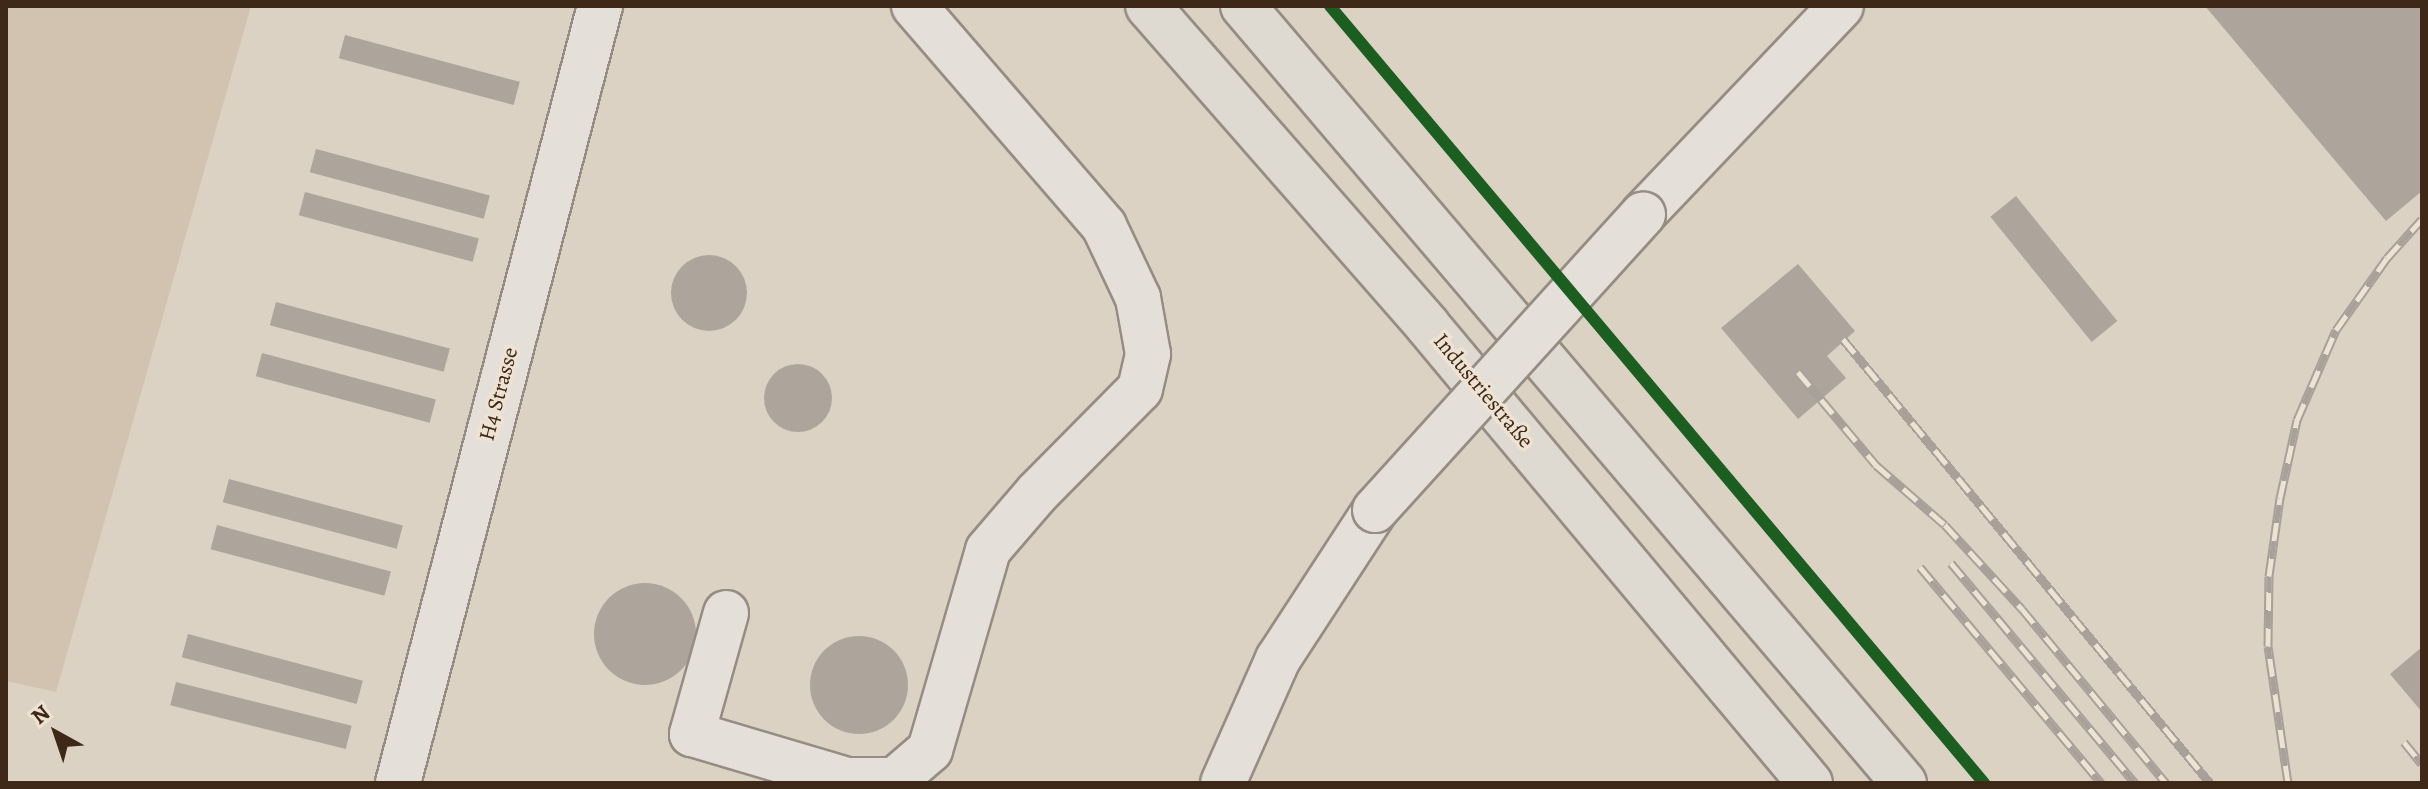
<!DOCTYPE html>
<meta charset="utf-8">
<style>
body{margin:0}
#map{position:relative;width:2428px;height:789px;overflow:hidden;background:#dbd2c4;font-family:Alegreya,serif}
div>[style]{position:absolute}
.green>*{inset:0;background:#d1c3af}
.building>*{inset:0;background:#ada59b;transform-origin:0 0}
.round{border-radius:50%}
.roads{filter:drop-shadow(2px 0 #958d83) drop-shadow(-2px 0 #958d83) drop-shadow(0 2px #958d83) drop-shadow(0 -2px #958d83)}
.minor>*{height:44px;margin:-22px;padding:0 22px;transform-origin:22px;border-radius:22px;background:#e4dfd8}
.highway>*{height:44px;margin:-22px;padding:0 22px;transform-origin:22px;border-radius:22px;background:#ded9d1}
.rail>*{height:9px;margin-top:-4.5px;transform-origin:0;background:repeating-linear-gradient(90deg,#eee2d2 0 18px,#a7a19a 0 36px);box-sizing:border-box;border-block:2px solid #a7a19a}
.bridges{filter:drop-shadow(2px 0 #958d83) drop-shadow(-2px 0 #958d83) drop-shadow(0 2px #958d83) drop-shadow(0 -2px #958d83)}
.minor-bridge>*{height:44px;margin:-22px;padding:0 22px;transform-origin:22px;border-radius:22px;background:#e4dfd8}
.cycleway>*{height:12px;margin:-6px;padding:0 6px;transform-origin:6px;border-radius:6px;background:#1b5e20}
span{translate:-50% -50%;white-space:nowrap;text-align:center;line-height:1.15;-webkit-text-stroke:7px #eee2d2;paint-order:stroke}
.street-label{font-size:22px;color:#3e2818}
.frame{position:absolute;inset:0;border:8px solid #3e2818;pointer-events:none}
.north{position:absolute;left:16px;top:693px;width:80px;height:80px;-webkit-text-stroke:6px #eee2d2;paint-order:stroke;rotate:320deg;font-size:22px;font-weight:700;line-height:32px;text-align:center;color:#3e2818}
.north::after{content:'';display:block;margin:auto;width:28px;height:36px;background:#3e2818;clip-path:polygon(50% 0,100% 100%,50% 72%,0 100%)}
</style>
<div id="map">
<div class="green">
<i style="clip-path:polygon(6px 6px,251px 6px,56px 692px,6px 681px)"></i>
</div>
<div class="building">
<i style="clip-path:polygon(2205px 6px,2422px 6px,2422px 191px,2386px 221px)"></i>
<i style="left:345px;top:35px;width:181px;height:24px;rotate:15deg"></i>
<i style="left:316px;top:149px;width:180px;height:24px;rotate:15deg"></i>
<i style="left:305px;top:192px;width:180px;height:24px;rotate:15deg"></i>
<i style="left:2016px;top:196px;width:161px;height:33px;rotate:51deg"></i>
<i class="round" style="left:671px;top:255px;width:76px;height:76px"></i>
<i style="clip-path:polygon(1798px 264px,1855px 331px,1827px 356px,1846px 378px,1798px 419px,1721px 328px)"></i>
<i style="left:276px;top:302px;width:180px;height:24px;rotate:15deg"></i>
<i style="left:262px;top:353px;width:180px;height:24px;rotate:15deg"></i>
<i class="round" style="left:764px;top:364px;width:68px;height:68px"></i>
<i style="left:229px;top:479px;width:180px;height:24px;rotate:15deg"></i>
<i style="left:217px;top:525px;width:180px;height:25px;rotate:15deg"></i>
<i class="round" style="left:594px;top:583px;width:102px;height:102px"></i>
<i style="left:188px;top:634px;width:181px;height:24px;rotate:15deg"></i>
<i class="round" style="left:810px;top:636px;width:98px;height:98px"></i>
<i style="clip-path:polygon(2422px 647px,2422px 712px,2390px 674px)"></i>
<i style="left:176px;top:682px;width:181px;height:24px;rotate:14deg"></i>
</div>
<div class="roads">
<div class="minor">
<i style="left:1643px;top:214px;width:287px;rotate:-46.4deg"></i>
<i style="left:726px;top:613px;width:126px;rotate:105.7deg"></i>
<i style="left:692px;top:734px;width:162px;rotate:16.5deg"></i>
<i style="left:847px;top:780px;width:48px"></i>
<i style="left:895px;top:780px;width:46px;rotate:-40.6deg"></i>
<i style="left:930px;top:750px;width:208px;rotate:-73.8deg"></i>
<i style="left:988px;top:550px;width:75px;rotate:-49.3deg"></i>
<i style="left:1037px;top:493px;width:146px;rotate:-45.3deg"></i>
<i style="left:1140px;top:389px;width:36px;rotate:-77deg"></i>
<i style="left:1148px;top:354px;width:57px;rotate:-100.1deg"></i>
<i style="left:1138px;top:298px;width:80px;rotate:-115.3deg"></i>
<i style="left:1104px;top:226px;width:291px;rotate:-130.8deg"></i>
<i style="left:398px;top:783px;width:803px;rotate:-75.43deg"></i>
<i style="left:1223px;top:783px;width:136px;rotate:-66.1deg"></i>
<i style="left:1278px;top:659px;width:178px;rotate:-56.9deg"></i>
</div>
<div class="highway">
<i style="left:1148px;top:6px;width:424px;rotate:48.8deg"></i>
<i style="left:1427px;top:325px;width:597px;rotate:50.1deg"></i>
<i style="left:1243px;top:6px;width:1020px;rotate:49.61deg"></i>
</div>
</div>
<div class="rail">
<i style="left:1843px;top:339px;width:576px;rotate:50.42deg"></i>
<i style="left:1798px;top:372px;width:121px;rotate:50deg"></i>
<i style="left:1876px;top:465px;width:91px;rotate:41deg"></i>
<i style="left:1945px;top:525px;width:114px;rotate:47.5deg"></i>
<i style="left:2022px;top:609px;width:226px;rotate:50.4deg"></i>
<i style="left:1951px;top:563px;width:287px;rotate:50.1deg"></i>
<i style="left:1920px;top:567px;width:282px;rotate:50deg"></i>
<i style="left:2404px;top:742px;width:28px;rotate:51deg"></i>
<i style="left:2288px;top:783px;width:138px;rotate:-98.3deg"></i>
<i style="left:2268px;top:646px;width:70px;rotate:-89.2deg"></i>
<i style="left:2269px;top:576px;width:79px;rotate:-82deg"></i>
<i style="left:2280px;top:498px;width:80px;rotate:-77.7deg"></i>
<i style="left:2297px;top:420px;width:98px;rotate:-66.6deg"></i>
<i style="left:2336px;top:330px;width:88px;rotate:-54.7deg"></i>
<i style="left:2387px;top:258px;width:52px;rotate:-48.1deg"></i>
</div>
<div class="bridges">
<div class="minor-bridge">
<i style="left:1375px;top:510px;width:399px;rotate:-47.8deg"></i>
</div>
</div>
<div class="cycleway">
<i style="left:1330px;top:6px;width:1016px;rotate:49.91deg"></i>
</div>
<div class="street-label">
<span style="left:1483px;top:391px;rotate:50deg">Industriestraße</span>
<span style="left:499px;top:394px;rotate:-75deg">H4 Strasse</span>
</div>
<div class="frame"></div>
<div class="north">N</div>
</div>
